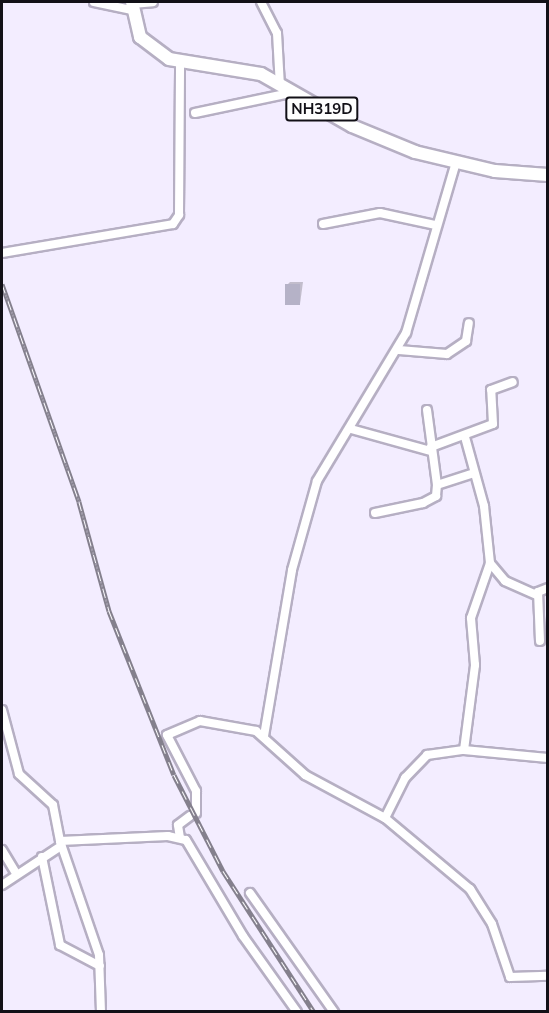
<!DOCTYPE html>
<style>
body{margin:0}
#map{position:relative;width:549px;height:1013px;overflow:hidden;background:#f3edff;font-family:Mulish,sans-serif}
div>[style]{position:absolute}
.shadow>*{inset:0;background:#0003}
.building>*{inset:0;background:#b5b2c7;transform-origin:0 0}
.roads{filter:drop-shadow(2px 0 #b6afc3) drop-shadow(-2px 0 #b6afc3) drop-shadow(0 2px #b6afc3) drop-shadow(0 -2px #b6afc3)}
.minor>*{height:8px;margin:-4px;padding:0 4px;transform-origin:4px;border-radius:4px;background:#fff}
.trunk>*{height:12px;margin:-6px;padding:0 6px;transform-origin:6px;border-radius:6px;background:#fff}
.rail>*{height:5px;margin-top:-2.5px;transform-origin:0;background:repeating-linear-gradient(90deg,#fefefe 0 9px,#84808d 0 18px);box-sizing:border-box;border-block:2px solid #84808d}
span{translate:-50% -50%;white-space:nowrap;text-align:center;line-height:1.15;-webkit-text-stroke:4.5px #fefefe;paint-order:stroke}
.shield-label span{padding:2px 4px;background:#fefefe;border:2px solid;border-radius:4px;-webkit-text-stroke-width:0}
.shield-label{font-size:15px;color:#121017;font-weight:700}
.frame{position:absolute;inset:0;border:3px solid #121017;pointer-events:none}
</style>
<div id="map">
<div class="shadow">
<i style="clip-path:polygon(290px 282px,303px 282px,300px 304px,287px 285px)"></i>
</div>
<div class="building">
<i style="left:285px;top:284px;width:15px;height:21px"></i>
</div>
<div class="roads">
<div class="minor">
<i style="left:94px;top:2px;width:40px;rotate:12deg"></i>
<i style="left:261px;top:2px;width:35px;rotate:63deg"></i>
<i style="left:277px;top:33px;width:53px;rotate:86.8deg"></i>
<i style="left:132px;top:4px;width:21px;rotate:-5deg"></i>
<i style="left:195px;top:113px;width:97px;rotate:-11.9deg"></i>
<i style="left:323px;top:224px;width:58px;rotate:-10.9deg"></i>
<i style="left:380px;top:213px;width:56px;rotate:12.3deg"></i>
<i style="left:2px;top:253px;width:173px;rotate:-9.6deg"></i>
<i style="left:173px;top:224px;width:11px;rotate:-56deg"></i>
<i style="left:179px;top:215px;width:153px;rotate:-89.6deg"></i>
<i style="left:399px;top:350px;width:48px;rotate:4.8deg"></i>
<i style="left:447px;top:354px;width:23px;rotate:-34deg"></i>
<i style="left:466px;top:341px;width:18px;rotate:-81deg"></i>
<i style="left:427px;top:410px;width:76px;rotate:82.4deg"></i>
<i style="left:437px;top:485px;width:39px;rotate:-18deg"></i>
<i style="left:351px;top:429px;width:83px;rotate:15.4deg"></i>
<i style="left:465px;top:437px;width:72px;rotate:74.6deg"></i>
<i style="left:484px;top:506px;width:57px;rotate:84deg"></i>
<i style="left:490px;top:563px;width:23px;rotate:50deg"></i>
<i style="left:505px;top:581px;width:36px;rotate:24deg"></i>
<i style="left:431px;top:447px;width:66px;rotate:-20.4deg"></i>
<i style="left:493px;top:424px;width:34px;rotate:-93deg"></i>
<i style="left:491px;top:390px;width:23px;rotate:-20deg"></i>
<i style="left:375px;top:513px;width:49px;rotate:-11.8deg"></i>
<i style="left:423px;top:503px;width:15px;rotate:-28deg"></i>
<i style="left:436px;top:496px;width:11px;rotate:-85deg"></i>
<i style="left:540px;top:641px;width:49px;rotate:-92.3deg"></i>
<i style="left:538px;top:592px;width:11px;rotate:-22deg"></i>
<i style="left:2px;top:710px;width:66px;rotate:75.1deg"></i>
<i style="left:19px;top:774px;width:46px;rotate:42.4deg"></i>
<i style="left:53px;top:805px;width:37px;rotate:79deg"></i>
<i style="left:60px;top:841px;width:108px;rotate:-2.7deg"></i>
<i style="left:168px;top:836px;width:18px;rotate:13deg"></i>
<i style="left:186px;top:840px;width:112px;rotate:59.3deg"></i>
<i style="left:243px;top:936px;width:93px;rotate:54.6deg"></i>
<i style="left:264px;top:736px;width:168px;rotate:-80.4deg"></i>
<i style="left:292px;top:570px;width:92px;rotate:-74.3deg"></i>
<i style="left:317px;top:481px;width:173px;rotate:-59deg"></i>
<i style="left:406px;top:333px;width:178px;rotate:-73.7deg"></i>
<i style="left:464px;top:750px;width:86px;rotate:-82.6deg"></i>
<i style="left:475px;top:665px;width:47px;rotate:-94.9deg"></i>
<i style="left:471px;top:618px;width:58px;rotate:-70.9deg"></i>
<i style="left:196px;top:813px;width:22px;rotate:-90deg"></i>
<i style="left:196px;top:791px;width:63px;rotate:-117.4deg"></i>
<i style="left:167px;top:735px;width:36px;rotate:-23deg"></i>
<i style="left:200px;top:721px;width:57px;rotate:10.1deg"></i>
<i style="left:256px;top:731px;width:66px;rotate:41.9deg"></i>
<i style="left:305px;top:775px;width:91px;rotate:28.3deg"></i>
<i style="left:385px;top:818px;width:111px;rotate:39.9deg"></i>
<i style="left:470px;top:889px;width:41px;rotate:57.8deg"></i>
<i style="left:492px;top:924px;width:56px;rotate:71.2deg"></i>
<i style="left:510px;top:977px;width:38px;rotate:-2deg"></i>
<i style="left:385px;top:818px;width:45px;rotate:-63.4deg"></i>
<i style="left:405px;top:778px;width:32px;rotate:-46deg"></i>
<i style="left:427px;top:755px;width:37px;rotate:-8deg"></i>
<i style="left:464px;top:750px;width:84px;rotate:5.4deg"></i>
<i style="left:180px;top:838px;width:13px;rotate:-99deg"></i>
<i style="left:178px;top:825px;width:15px;rotate:-37deg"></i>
<i style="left:60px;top:841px;width:120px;rotate:71.1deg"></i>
<i style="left:99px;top:955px;width:57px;rotate:88deg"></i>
<i style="left:2px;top:850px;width:27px;rotate:59deg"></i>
<i style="left:42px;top:857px;width:90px;rotate:78.4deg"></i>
<i style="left:60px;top:945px;width:45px;rotate:27.7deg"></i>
<i style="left:2px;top:885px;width:71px;rotate:-33.5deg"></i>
<i style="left:250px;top:893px;width:146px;rotate:54.8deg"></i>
</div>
<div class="trunk">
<i style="left:132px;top:2px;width:36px;rotate:77deg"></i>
<i style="left:140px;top:37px;width:36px;rotate:37deg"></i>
<i style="left:169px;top:59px;width:93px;rotate:9.3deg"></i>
<i style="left:261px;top:74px;width:105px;rotate:29.7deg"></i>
<i style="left:352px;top:126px;width:68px;rotate:22.4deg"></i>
<i style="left:415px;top:152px;width:82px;rotate:13.4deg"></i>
<i style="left:495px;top:171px;width:53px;rotate:4.3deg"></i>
</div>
</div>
<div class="rail">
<i style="left:2px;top:284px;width:231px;rotate:70.5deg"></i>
<i style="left:79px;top:502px;width:113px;rotate:74.6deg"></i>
<i style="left:109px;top:611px;width:176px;rotate:68.4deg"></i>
<i style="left:174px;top:775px;width:108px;rotate:63deg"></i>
<i style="left:223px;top:871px;width:168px;rotate:57.2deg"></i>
</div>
<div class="shield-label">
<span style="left:322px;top:109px">NH319D</span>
</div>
<div class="frame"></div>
</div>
